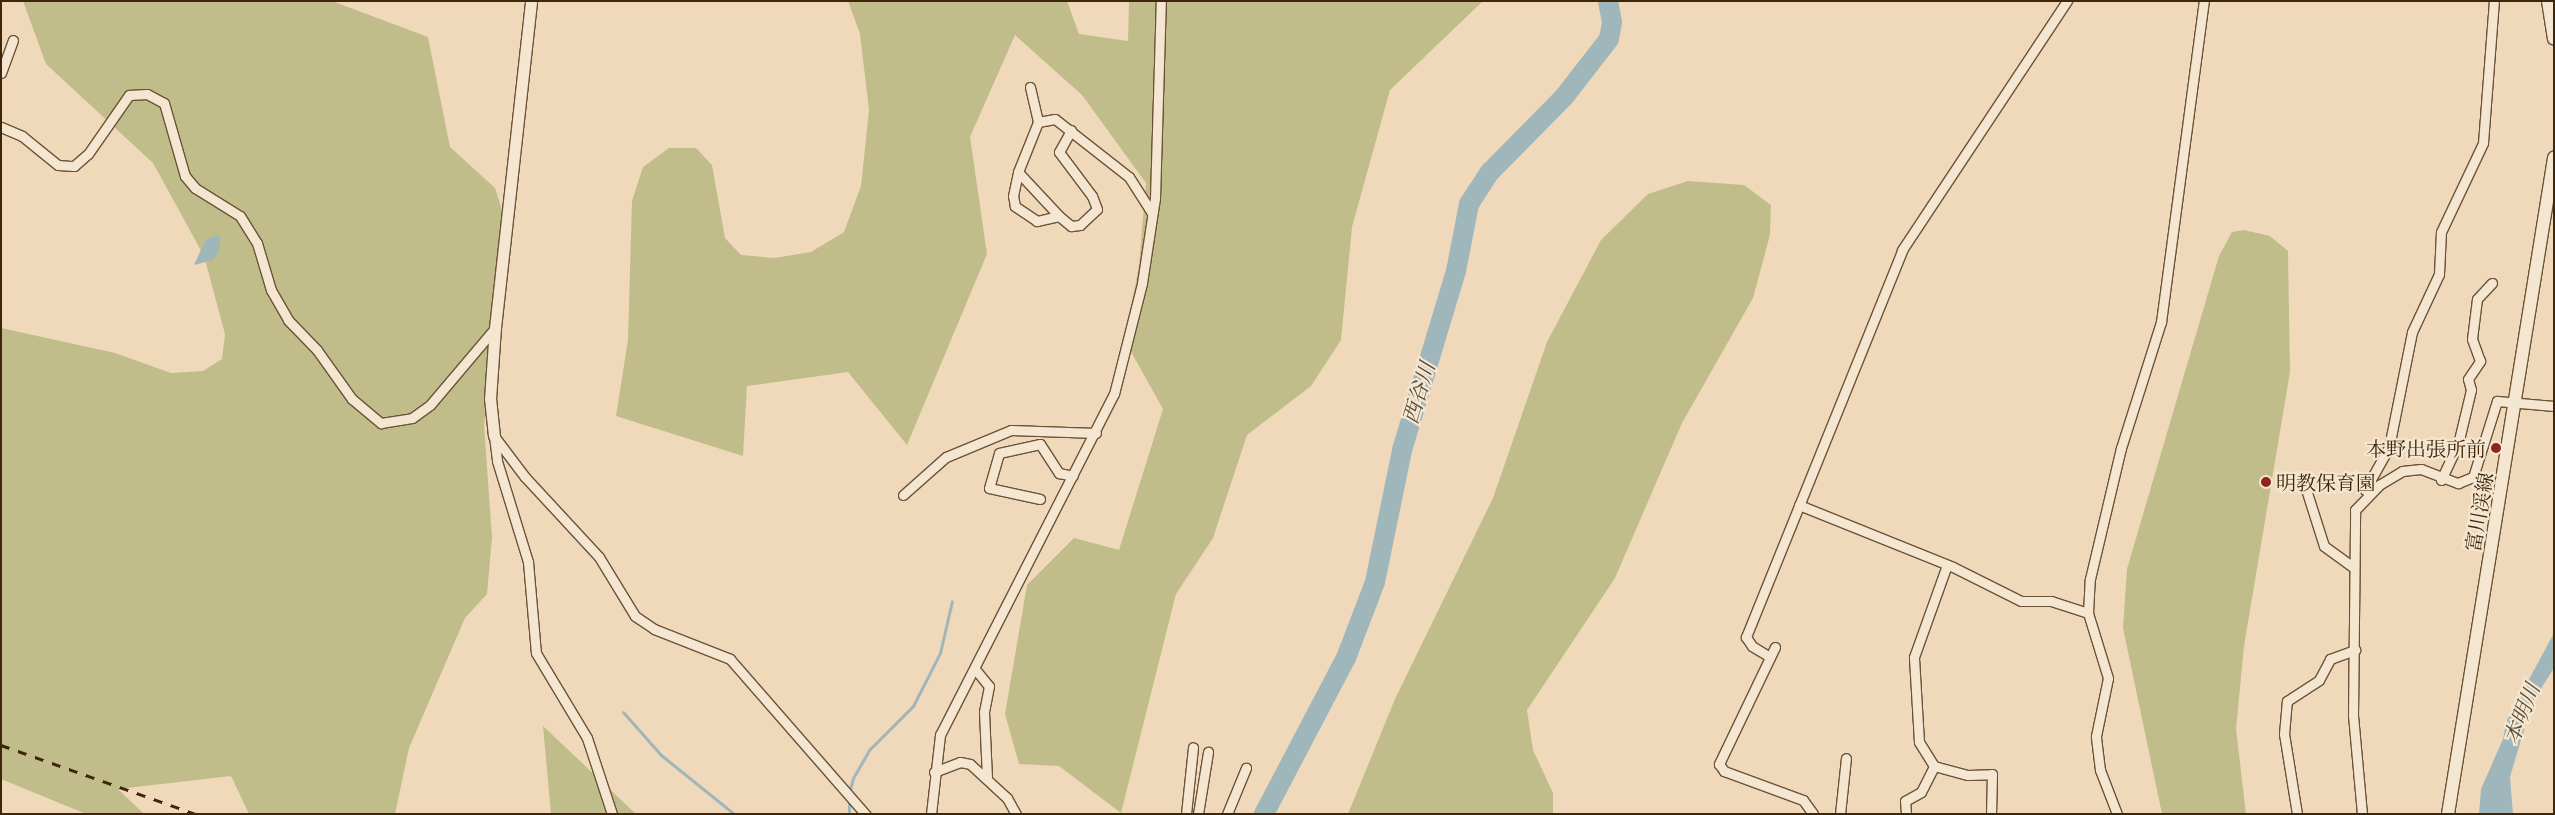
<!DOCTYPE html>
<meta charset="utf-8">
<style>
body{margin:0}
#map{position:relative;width:2555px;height:815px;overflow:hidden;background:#f0d9ba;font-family:"Gentium Book Plus","Noto Serif JP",serif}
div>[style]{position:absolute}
.green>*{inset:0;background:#c0bd8b}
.water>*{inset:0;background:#9fb7bb}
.stream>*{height:3px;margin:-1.5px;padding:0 1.5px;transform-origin:1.5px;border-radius:1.5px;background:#9fb7bb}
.river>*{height:20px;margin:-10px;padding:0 10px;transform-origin:10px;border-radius:10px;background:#9fb7bb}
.roads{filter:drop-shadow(1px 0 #6b5336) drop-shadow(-1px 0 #6b5336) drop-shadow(0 1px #6b5336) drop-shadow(0 -1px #6b5336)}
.minor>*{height:9px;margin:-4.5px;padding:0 4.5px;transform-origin:4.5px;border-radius:4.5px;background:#f5e6d2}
.tertiary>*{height:11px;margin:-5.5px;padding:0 5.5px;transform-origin:5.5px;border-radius:5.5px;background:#f5e6d2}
.secondary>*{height:12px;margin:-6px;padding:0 6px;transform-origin:6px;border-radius:6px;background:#f5e6d2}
.rail>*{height:3px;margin-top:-1.5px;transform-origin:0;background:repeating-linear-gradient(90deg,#3f260a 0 9px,transparent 0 18px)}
.dots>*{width:14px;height:14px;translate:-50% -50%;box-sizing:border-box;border:2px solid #f5e6d2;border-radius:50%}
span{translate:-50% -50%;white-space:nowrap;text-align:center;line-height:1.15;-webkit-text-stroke:4.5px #f5e6d2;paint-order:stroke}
.poi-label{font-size:20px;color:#3f260a}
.right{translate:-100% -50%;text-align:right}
.left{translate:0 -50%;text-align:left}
.street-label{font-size:20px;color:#3f260a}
.water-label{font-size:21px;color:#574a36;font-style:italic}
.frame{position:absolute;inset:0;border:2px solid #3f260a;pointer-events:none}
</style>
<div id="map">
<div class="green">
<i style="clip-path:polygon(23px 1px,332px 1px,428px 37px,450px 147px,495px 188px,512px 241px,484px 425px,492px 537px,487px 594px,465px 618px,409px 748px,395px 814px,249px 814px,231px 776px,118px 789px,144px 814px,86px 814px,1px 779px,1px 328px,115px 353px,171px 373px,203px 371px,222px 359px,225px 334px,204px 256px,153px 163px,46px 64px)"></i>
<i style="clip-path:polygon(848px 1px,1067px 1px,1079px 34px,1128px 41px,1129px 1px,1483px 1px,1390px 90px,1352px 227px,1341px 340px,1311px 386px,1247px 435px,1213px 538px,1176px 594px,1121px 813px,1059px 766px,1019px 764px,1005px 714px,1027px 585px,1074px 538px,1119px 550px,1163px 409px,1125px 341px,1139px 265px,1146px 183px,1082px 95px,1015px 35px,970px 137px,987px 254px,907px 445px,848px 372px,747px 386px,743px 456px,616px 416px,628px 340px,632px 201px,643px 167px,669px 148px,696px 148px,712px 165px,725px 238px,741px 255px,774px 258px,811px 252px,844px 232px,861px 186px,869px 110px,860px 34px)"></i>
<i style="clip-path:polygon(1688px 181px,1744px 185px,1771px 205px,1770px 235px,1753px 298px,1682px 423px,1615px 578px,1527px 710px,1533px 750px,1553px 793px,1553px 814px,1348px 814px,1395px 699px,1493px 498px,1547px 342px,1601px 240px,1648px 194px)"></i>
<i style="clip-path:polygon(2244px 230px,2270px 236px,2288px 251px,2290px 372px,2244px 646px,2236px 729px,2246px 814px,2162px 814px,2123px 628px,2127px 569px,2219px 256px,2232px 232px)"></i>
<i style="clip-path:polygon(543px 726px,636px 814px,551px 814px)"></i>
</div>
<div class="water">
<i style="clip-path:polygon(219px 235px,220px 249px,213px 260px,194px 265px,206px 239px)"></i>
<i style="clip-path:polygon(2554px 633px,2554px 668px,2532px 703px,2510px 777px,2513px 814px,2479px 814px,2481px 789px,2503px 739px,2506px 722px)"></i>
</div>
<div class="stream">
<i style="left:623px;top:712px;width:57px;rotate:48.5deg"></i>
<i style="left:661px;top:755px;width:94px;rotate:38.9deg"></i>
<i style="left:849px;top:794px;width:16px;rotate:-76deg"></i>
<i style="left:853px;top:778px;width:34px;rotate:-60deg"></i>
<i style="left:870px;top:749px;width:61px;rotate:-45deg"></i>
<i style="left:913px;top:706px;width:59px;rotate:-63deg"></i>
<i style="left:940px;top:653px;width:53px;rotate:-77deg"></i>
<i style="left:849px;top:814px;width:13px;rotate:-90deg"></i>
</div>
<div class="river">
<i style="left:1264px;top:814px;width:176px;rotate:-62.3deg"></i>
<i style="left:1346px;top:658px;width:81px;rotate:-69.1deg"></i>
<i style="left:1375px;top:582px;width:135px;rotate:-78.4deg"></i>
<i style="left:1402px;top:450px;width:187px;rotate:-73.2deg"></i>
<i style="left:1456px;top:271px;width:68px;rotate:-79deg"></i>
<i style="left:1469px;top:204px;width:38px;rotate:-57deg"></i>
<i style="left:1490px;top:172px;width:105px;rotate:-45.4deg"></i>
<i style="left:1564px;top:97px;width:73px;rotate:-52.2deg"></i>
<i style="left:1609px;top:39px;width:17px;rotate:-80deg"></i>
<i style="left:1612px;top:22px;width:21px;rotate:-101deg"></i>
</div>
<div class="roads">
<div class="minor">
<i style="left:1px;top:73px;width:35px;rotate:-70deg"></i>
<i style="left:1030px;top:87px;width:36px;rotate:77deg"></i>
<i style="left:1px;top:127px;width:23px;rotate:23deg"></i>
<i style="left:22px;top:136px;width:46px;rotate:38.9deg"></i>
<i style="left:58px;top:165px;width:16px;rotate:4deg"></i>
<i style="left:74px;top:166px;width:18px;rotate:-41deg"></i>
<i style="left:88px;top:154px;width:72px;rotate:-55.2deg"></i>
<i style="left:129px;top:95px;width:18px;rotate:-3deg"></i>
<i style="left:147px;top:94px;width:19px;rotate:28deg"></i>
<i style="left:164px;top:103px;width:76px;rotate:74deg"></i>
<i style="left:185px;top:176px;width:16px;rotate:50deg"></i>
<i style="left:195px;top:188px;width:53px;rotate:31.9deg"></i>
<i style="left:240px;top:216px;width:32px;rotate:58deg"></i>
<i style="left:257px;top:243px;width:49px;rotate:73.4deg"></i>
<i style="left:271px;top:290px;width:34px;rotate:60deg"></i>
<i style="left:288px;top:320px;width:42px;rotate:46deg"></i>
<i style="left:317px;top:350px;width:60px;rotate:54.5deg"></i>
<i style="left:352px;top:399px;width:38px;rotate:40deg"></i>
<i style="left:381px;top:423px;width:31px;rotate:-9deg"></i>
<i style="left:412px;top:418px;width:22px;rotate:-36deg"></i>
<i style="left:430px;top:405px;width:101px;rotate:-49.8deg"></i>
<i style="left:1018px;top:172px;width:60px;rotate:47deg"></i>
<i style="left:1059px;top:216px;width:23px;rotate:167deg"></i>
<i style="left:1037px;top:221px;width:27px;rotate:-146deg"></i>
<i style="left:1015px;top:206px;width:10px;rotate:-101deg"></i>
<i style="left:1013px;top:196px;width:25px;rotate:-78deg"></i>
<i style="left:1018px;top:172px;width:54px;rotate:-68.2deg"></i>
<i style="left:1038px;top:122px;width:17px;rotate:-10deg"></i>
<i style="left:1055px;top:119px;width:94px;rotate:38.1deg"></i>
<i style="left:1129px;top:177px;width:43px;rotate:57.4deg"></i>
<i style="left:1059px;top:216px;width:16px;rotate:40deg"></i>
<i style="left:1071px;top:226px;width:9px;rotate:-6deg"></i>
<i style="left:1080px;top:225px;width:23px;rotate:-43deg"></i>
<i style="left:1097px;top:209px;width:14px;rotate:-111deg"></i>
<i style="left:1092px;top:196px;width:55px;rotate:-126.9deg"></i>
<i style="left:1059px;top:152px;width:25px;rotate:-61deg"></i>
<i style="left:494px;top:436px;width:51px;rotate:52.9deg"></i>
<i style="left:525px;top:477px;width:109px;rotate:47.2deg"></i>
<i style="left:599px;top:557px;width:69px;rotate:58.6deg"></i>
<i style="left:635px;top:616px;width:23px;rotate:34deg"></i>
<i style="left:654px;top:629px;width:82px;rotate:21.5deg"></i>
<i style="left:730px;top:659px;width:206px;rotate:48.9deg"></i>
<i style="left:494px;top:436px;width:25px;rotate:83deg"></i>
<i style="left:497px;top:461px;width:106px;rotate:72.9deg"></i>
<i style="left:528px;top:562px;width:91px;rotate:85deg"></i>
<i style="left:536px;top:653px;width:99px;rotate:59deg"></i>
<i style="left:587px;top:738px;width:80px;rotate:71.8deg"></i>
<i style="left:2441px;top:480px;width:40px;rotate:-65deg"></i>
<i style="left:2458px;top:444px;width:56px;rotate:-76.5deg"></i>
<i style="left:2471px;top:390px;width:11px;rotate:-105deg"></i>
<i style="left:2468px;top:379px;width:22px;rotate:-56deg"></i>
<i style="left:2480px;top:361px;width:23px;rotate:-110deg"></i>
<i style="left:2472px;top:339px;width:40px;rotate:-82.9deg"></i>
<i style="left:2477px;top:299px;width:22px;rotate:-47deg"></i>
<i style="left:2304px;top:483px;width:66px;rotate:72.4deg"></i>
<i style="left:2324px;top:546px;width:34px;rotate:36deg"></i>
<i style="left:2365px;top:490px;width:49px;rotate:-60.8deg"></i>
<i style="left:2389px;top:447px;width:117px;rotate:-78.7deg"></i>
<i style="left:2412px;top:332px;width:64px;rotate:-65deg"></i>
<i style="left:2439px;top:274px;width:42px;rotate:-87.3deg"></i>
<i style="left:2441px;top:232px;width:98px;rotate:-64.7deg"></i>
<i style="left:2483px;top:143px;width:142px;rotate:-85.6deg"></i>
<i style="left:903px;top:495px;width:57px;rotate:-41.5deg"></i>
<i style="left:946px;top:457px;width:70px;rotate:-22.6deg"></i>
<i style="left:1011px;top:430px;width:85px;rotate:2deg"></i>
<i style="left:1040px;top:499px;width:52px;rotate:-167.8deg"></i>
<i style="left:989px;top:488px;width:36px;rotate:-74deg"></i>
<i style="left:999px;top:453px;width:42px;rotate:-12.4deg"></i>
<i style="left:1040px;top:444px;width:35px;rotate:57deg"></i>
<i style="left:1059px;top:473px;width:14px;rotate:12deg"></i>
<i style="left:1799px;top:505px;width:166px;rotate:21.9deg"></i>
<i style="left:1953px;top:567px;width:76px;rotate:26.6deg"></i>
<i style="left:2021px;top:601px;width:30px"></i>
<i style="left:2051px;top:601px;width:39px;rotate:18deg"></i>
<i style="left:1775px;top:647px;width:130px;rotate:115.6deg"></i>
<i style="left:1719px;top:764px;width:9px;rotate:54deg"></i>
<i style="left:1724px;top:771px;width:84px;rotate:20.2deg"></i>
<i style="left:1803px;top:800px;width:17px;rotate:54deg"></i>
<i style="left:1770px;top:657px;width:21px;rotate:-149deg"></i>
<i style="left:1752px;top:646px;width:11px;rotate:-124deg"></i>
<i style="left:1746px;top:637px;width:417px;rotate:-68deg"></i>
<i style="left:1902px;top:250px;width:299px;rotate:-56.5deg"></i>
<i style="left:975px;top:669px;width:22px;rotate:51deg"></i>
<i style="left:989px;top:686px;width:26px;rotate:101deg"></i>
<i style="left:984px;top:712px;width:66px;rotate:87.4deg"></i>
<i style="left:1934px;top:766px;width:35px;rotate:15deg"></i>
<i style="left:1968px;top:775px;width:24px;rotate:-2deg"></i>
<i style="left:1992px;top:774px;width:40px;rotate:91.4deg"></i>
<i style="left:934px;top:772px;width:28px;rotate:-21deg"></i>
<i style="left:960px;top:762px;width:10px;rotate:11deg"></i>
<i style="left:970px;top:764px;width:50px;rotate:42.6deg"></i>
<i style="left:1007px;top:798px;width:18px;rotate:61deg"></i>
<i style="left:931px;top:814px;width:80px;rotate:-83.5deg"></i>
<i style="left:940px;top:735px;width:383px;rotate:-63deg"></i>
<i style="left:1114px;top:394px;width:114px;rotate:-75.8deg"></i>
<i style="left:1142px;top:283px;width:86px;rotate:-81.3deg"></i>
<i style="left:1155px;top:198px;width:197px;rotate:-88.3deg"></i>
<i style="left:1186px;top:814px;width:67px;rotate:-84deg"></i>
<i style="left:1198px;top:814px;width:63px;rotate:-80.8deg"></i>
<i style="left:1227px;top:814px;width:50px;rotate:-67.6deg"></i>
<i style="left:1840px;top:814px;width:56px;rotate:-83.9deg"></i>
<i style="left:1906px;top:814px;width:13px;rotate:-94deg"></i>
<i style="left:1905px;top:801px;width:18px;rotate:-29deg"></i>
<i style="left:1921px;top:792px;width:29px;rotate:-63deg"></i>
<i style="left:1934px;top:766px;width:28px;rotate:-122deg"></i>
<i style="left:1919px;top:742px;width:85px;rotate:-93.4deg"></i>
<i style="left:1914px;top:657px;width:98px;rotate:-70.3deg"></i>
<i style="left:2117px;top:814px;width:47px;rotate:-111.1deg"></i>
<i style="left:2100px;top:770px;width:34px;rotate:-97deg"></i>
<i style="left:2096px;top:736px;width:59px;rotate:-78.3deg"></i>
<i style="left:2108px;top:678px;width:68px;rotate:-107.1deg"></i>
<i style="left:2088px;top:613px;width:34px;rotate:-87deg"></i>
<i style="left:2090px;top:579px;width:135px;rotate:-76.7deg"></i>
<i style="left:2121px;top:448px;width:132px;rotate:-72.4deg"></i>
<i style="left:2161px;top:322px;width:324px;rotate:-82.4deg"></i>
<i style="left:2297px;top:814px;width:81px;rotate:-99.2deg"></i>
<i style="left:2284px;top:734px;width:33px;rotate:-85deg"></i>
<i style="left:2287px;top:701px;width:38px;rotate:-33deg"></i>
<i style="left:2319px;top:680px;width:24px;rotate:-62deg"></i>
<i style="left:2330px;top:659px;width:27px;rotate:-20deg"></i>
<i style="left:2362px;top:814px;width:98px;rotate:-95.2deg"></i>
<i style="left:2353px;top:716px;width:206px;rotate:-89.4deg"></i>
<i style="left:2355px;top:510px;width:35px;rotate:-46deg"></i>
<i style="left:2379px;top:485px;width:27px;rotate:-31deg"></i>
<i style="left:2402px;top:471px;width:19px;rotate:-6deg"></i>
<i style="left:2421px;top:469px;width:40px;rotate:21deg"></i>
<i style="left:2458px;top:483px;width:16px;rotate:-22deg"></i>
<i style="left:2473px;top:477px;width:80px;rotate:-72.5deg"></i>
<i style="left:2497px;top:401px;width:57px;rotate:5deg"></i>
</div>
<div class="tertiary">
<i style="left:494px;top:436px;width:37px;rotate:-96deg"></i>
<i style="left:490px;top:399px;width:71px;rotate:-86deg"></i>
<i style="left:495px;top:328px;width:329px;rotate:-83.7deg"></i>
</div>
<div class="secondary">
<i style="left:2548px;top:1px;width:38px;rotate:81deg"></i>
<i style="left:2448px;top:814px;width:665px;rotate:-80.82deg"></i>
</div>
</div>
<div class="rail">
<i style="left:1px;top:745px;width:207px;rotate:19.5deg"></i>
</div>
<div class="dots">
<i style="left:2496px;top:448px;background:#8f2418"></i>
<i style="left:2266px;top:482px;background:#8f2418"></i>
</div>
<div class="poi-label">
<span class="right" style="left:2486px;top:448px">本野出張所前</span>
<span class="left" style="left:2276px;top:482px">明教保育園</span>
</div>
<div class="street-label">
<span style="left:2479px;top:512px;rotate:-80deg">富川渓線</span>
</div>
<div class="water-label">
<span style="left:1419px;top:393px;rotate:-73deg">西谷川</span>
<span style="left:2522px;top:714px;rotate:-68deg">本明川</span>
</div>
<div class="frame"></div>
</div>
